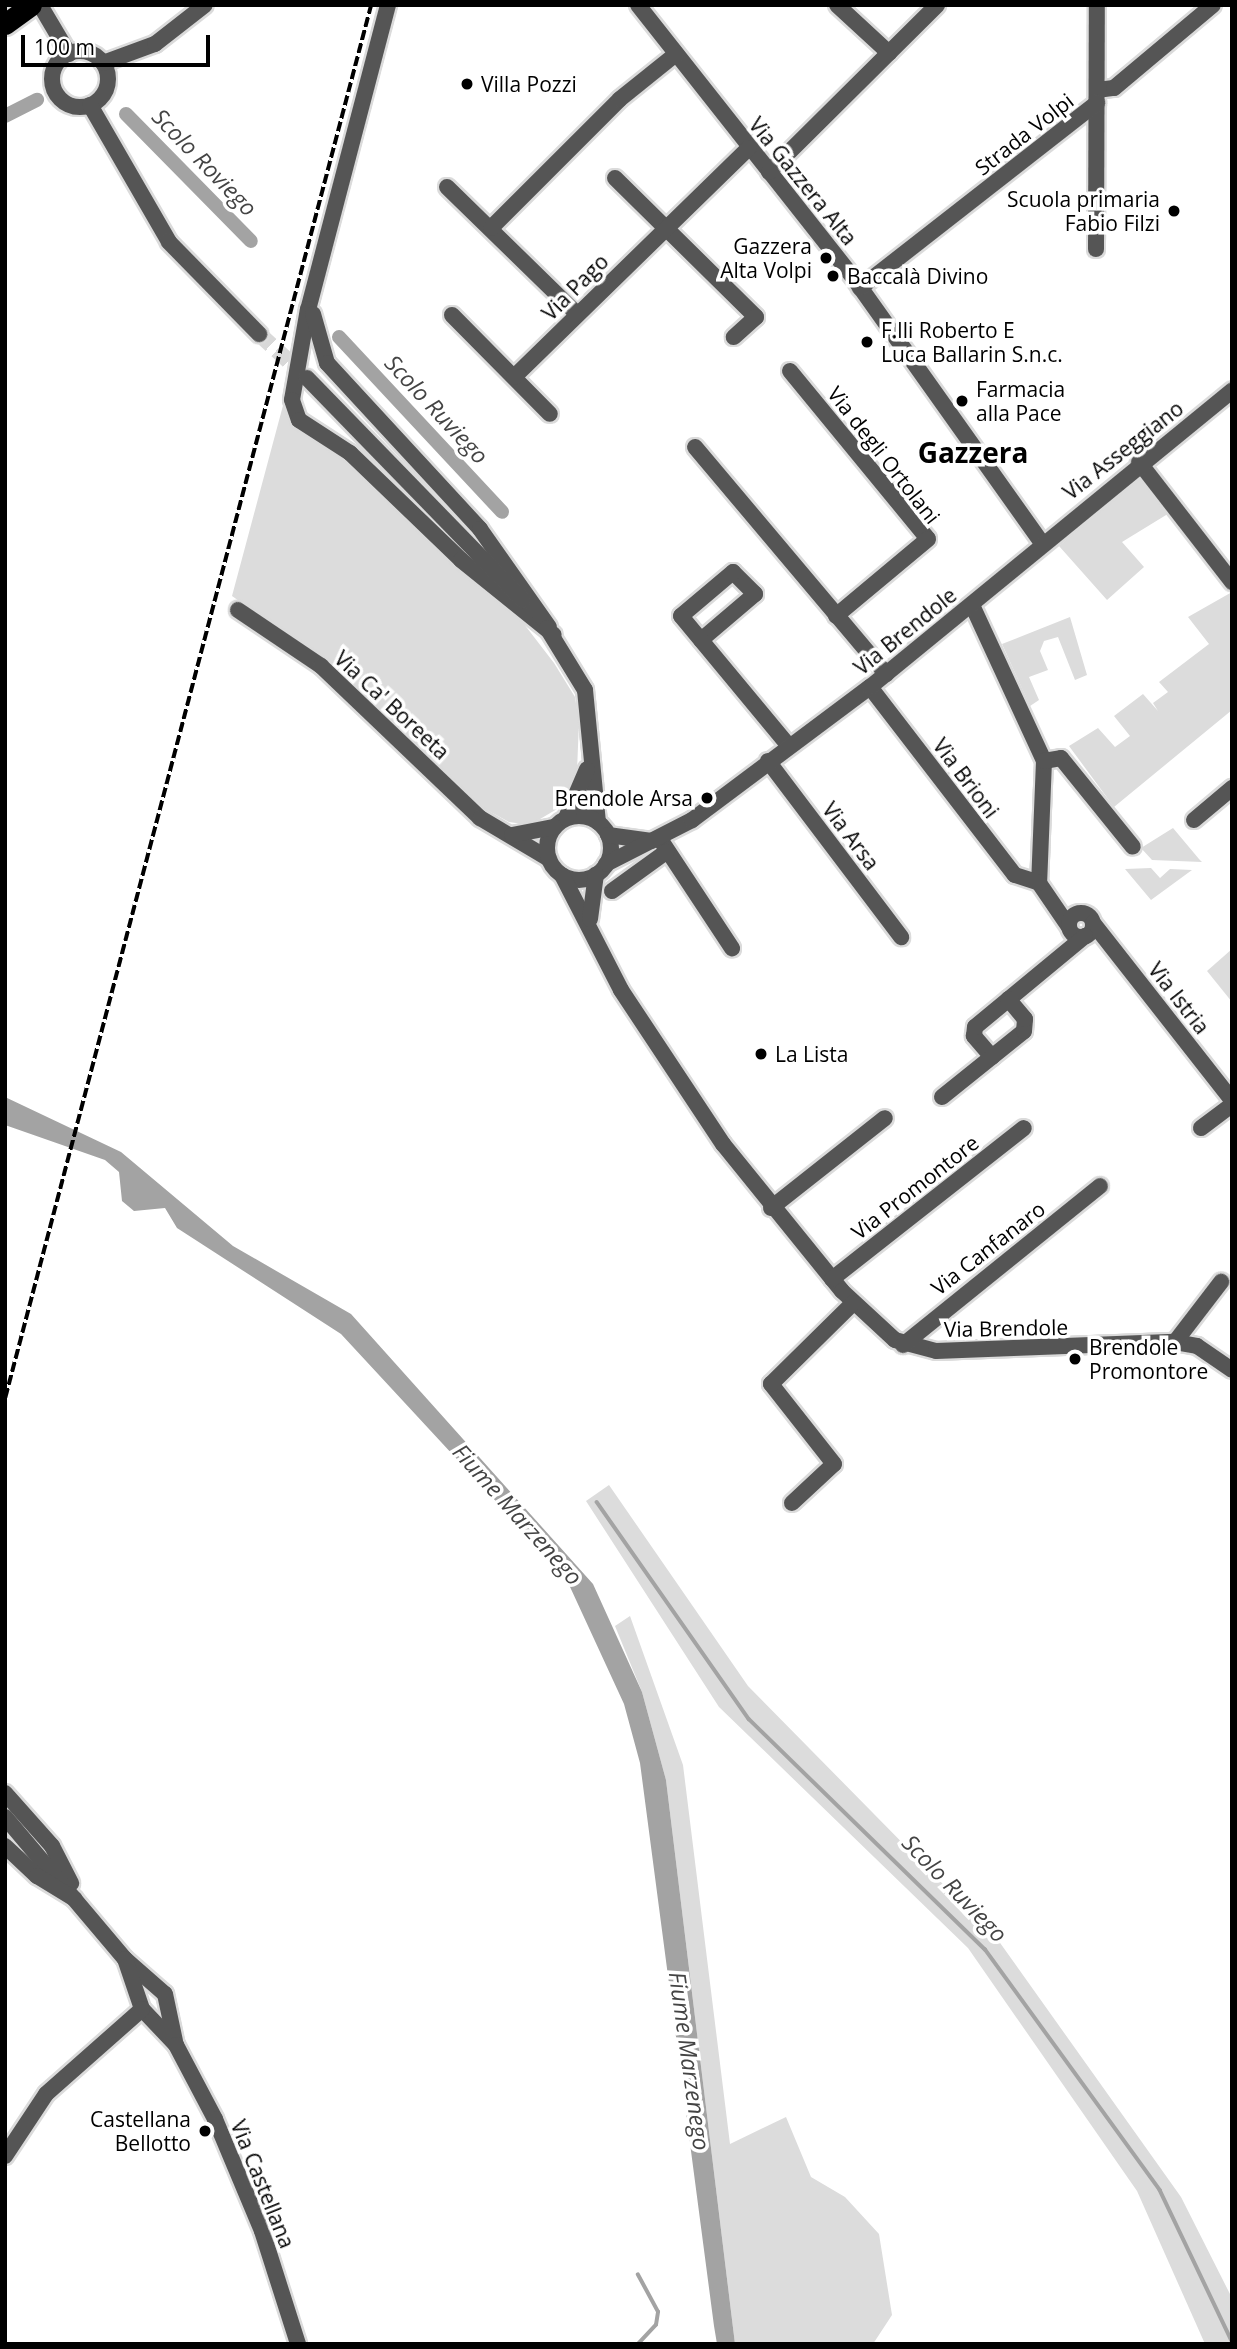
<!DOCTYPE html>
<meta charset="utf-8">
<style>
body{margin:0}
#map{position:relative;width:1237px;height:2349px;overflow:hidden;background:#fff;font-family:"Open Sans",sans-serif}
div>[style]{position:absolute}
.green>*{inset:0;background:#dcdcdc}
.water>*{inset:0;background:#a3a3a3}
.stream>*{height:3.5px;margin:-1.75px;padding:0 1.75px;transform-origin:1.75px;border-radius:1.75px;background:#a3a3a3}
.canal>*{height:14px;margin:-7px;padding:0 7px;transform-origin:7px;border-radius:7px;background:#a3a3a3}
.minor-tunnel>*{height:16px;margin-top:-8px;transform-origin:0;background:repeating-linear-gradient(90deg,#d9d9d9 0 16px,transparent 0 24px)}
.roads{filter:drop-shadow(2px 0 #dbdbdb) drop-shadow(-2px 0 #dbdbdb) drop-shadow(0 2px #dbdbdb) drop-shadow(0 -2px #dbdbdb)}
.minor>*{height:16px;margin:-8px;padding:0 8px;transform-origin:8px;border-radius:8px;background:#555}
.minor>.ring{margin:-8px;padding:0;box-sizing:content-box;background:none;border:16px solid #555;border-radius:50%}
.highway>*{height:21px;margin:-10.5px;padding:0 10.5px;transform-origin:10.5px;border-radius:10.5px;background:#000}
.rail>*{height:3.5px;margin-top:-1.75px;transform-origin:0;background:repeating-linear-gradient(90deg,#000 0 10px,transparent 0 13.5px)}
.dots>*{width:19px;height:19px;translate:-50% -50%;box-sizing:border-box;border:4px solid #fff;border-radius:50%}
span{translate:-50% -50%;white-space:nowrap;text-align:center;line-height:1.15;-webkit-text-stroke:7px #fff;paint-order:stroke}
.poi-label{font-size:21px;color:#000}
.left{translate:0 -50%;text-align:left}
.right{translate:-100% -50%;text-align:right}
.street-label{font-size:21px;color:#000}
.water-label{font-size:23px;color:#444;font-style:italic}
.district-label{font-size:28px;color:#000;font-weight:700}
.frame{position:absolute;inset:0;border:7px solid #000;pointer-events:none}
.scale{position:absolute;left:21px;top:35px;width:189px;height:32px;box-sizing:border-box;border:4px solid #000;border-top:0;padding-left:9px;font-size:21px;line-height:24px;white-space:nowrap;color:#000;-webkit-text-stroke:5px #fff;paint-order:stroke}
</style>
<div id="map">
<div class="green">
<i style="clip-path:polygon(285px 398px,445px 557px,524px 624px,554px 663px,575px 697px,579px 722px,577px 771px,557px 809px,530px 825px,509px 822px,463px 797px,326px 663px,232px 596px)"></i>
<i style="clip-path:polygon(1141px 477px,1171px 512px,1122px 542px,1144px 567px,1107px 600px,1059px 546px)"></i>
<i style="clip-path:polygon(1232px 592px,1232px 710px,1114px 807px,1069px 746px,1098px 728px,1115px 747px,1130px 736px,1114px 716px,1143px 694px,1158px 711px,1153px 703px,1168px 692px,1159px 682px,1209px 644px,1188px 617px)"></i>
<i style="clip-path:polygon(1070px 617px,1087px 675px,1075px 680px,1058px 637px,1044px 641px,1040px 651px,1048px 670px,1029px 677px,1039px 700px,1030px 706px,1002px 644px)"></i>
<i style="clip-path:polygon(1173px 828px,1199px 859px,1202px 862px,1152px 860px,1141px 848px)"></i>
<i style="clip-path:polygon(1151px 868px,1160px 878px,1170px 869px,1192px 870px,1151px 900px,1125px 869px)"></i>
<i style="clip-path:polygon(1232px 949px,1232px 1002px,1207px 971px)"></i>
<i style="clip-path:polygon(609px 1485px,748px 1686px,998px 1940px,1181px 2197px,1232px 2298px,1232px 2344px,1205px 2344px,1137px 2191px,968px 1948px,719px 1707px,586px 1501px)"></i>
<i style="clip-path:polygon(630px 1616px,683px 1765px,730px 2144px,786px 2117px,811px 2177px,845px 2197px,879px 2234px,892px 2315px,873px 2344px,735px 2344px,666px 1780px,642px 1692px,615px 1626px)"></i>
</div>
<div class="water">
<i style="clip-path:polygon(5px 1097px,121px 1152px,233px 1246px,351px 1314px,593px 1584px,642px 1692px,666px 1780px,735px 2344px,717px 2344px,714px 2326px,640px 1763px,624px 1704px,565px 1576px,341px 1334px,177px 1228px,165px 1208px,134px 1211px,122px 1201px,119px 1172px,105px 1160px,5px 1125px)"></i>
</div>
<div class="stream">
<i style="left:597px;top:1502px;width:265px;rotate:55deg"></i>
<i style="left:749px;top:1719px;width:330px;rotate:44.3deg"></i>
<i style="left:985px;top:1949px;width:298px;rotate:54deg"></i>
<i style="left:1160px;top:2190px;width:167px;rotate:64.5deg"></i>
<i style="left:638px;top:2344px;width:26px;rotate:-47deg"></i>
<i style="left:656px;top:2325px;width:13px;rotate:-81deg"></i>
<i style="left:658px;top:2312px;width:42px;rotate:-118.4deg"></i>
</div>
<div class="canal">
<i style="left:126px;top:114px;width:178px;rotate:45.5deg"></i>
<i style="left:5px;top:116px;width:36px;rotate:-27deg"></i>
<i style="left:339px;top:337px;width:239px;rotate:47deg"></i>
</div>
<div class="minor-tunnel">
<i style="left:259px;top:334px;width:62px;rotate:42.4deg"></i>
</div>
<div class="roads">
<div class="minor">
<i style="left:40px;top:5px;width:57px;rotate:59.4deg"></i>
<i style="left:388px;top:5px;width:314px;rotate:104.7deg"></i>
<i style="left:308px;top:309px;width:92px;rotate:100deg"></i>
<i style="left:292px;top:400px;width:21px;rotate:71deg"></i>
<i style="left:299px;top:420px;width:61px;rotate:32.9deg"></i>
<i style="left:350px;top:453px;width:154px;rotate:43.9deg"></i>
<i style="left:461px;top:560px;width:119px;rotate:38.9deg"></i>
<i style="left:638px;top:5px;width:350px;rotate:51.7deg"></i>
<i style="left:855px;top:280px;width:321px;rotate:54.6deg"></i>
<i style="left:837px;top:5px;width:71px;rotate:42.7deg"></i>
<i class="ring" style="left:52px;top:51px;width:40px;height:40px"></i>
<i style="left:103px;top:63px;width:55px;rotate:-20.1deg"></i>
<i style="left:155px;top:44px;width:63px;rotate:-38deg"></i>
<i style="left:1097px;top:90px;width:17px;rotate:-7deg"></i>
<i style="left:1114px;top:88px;width:129px;rotate:-40deg"></i>
<i style="left:90px;top:105px;width:158px;rotate:60deg"></i>
<i style="left:169px;top:242px;width:129px;rotate:45.6deg"></i>
<i style="left:769px;top:172px;width:237px;rotate:-44.8deg"></i>
<i style="left:615px;top:178px;width:198px;rotate:44.6deg"></i>
<i style="left:756px;top:317px;width:30px;rotate:138deg"></i>
<i style="left:447px;top:187px;width:182px;rotate:44.3deg"></i>
<i style="left:491px;top:228px;width:182px;rotate:-45deg"></i>
<i style="left:620px;top:99px;width:72px;rotate:-38.8deg"></i>
<i style="left:1096px;top:249px;width:244px;rotate:-89.8deg"></i>
<i style="left:860px;top:288px;width:301px;rotate:-38deg"></i>
<i style="left:313px;top:314px;width:51px;rotate:74.1deg"></i>
<i style="left:327px;top:363px;width:226px;rotate:47.3deg"></i>
<i style="left:480px;top:529px;width:120px;rotate:54.9deg"></i>
<i style="left:452px;top:315px;width:139px;rotate:45.3deg"></i>
<i style="left:790px;top:371px;width:217px;rotate:50.6deg"></i>
<i style="left:928px;top:539px;width:120px;rotate:140.1deg"></i>
<i style="left:514px;top:377px;width:328px;rotate:-44.3deg"></i>
<i style="left:307px;top:378px;width:310px;rotate:45.8deg"></i>
<i style="left:695px;top:447px;width:297px;rotate:49.9deg"></i>
<i style="left:1139px;top:462px;width:152px;rotate:52.2deg"></i>
<i style="left:972px;top:605px;width:172px;rotate:65.2deg"></i>
<i style="left:1044px;top:761px;width:122px;rotate:92.3deg"></i>
<i style="left:1039px;top:883px;width:53px;rotate:55.7deg"></i>
<i style="left:238px;top:610px;width:100px;rotate:34deg"></i>
<i style="left:321px;top:666px;width:220px;rotate:43.7deg"></i>
<i style="left:480px;top:818px;width:80px;rotate:30.7deg"></i>
<i style="left:547px;top:628px;width:73px;rotate:58.5deg"></i>
<i style="left:585px;top:690px;width:133px;rotate:84.4deg"></i>
<i style="left:701px;top:640px;width:71px;rotate:-40.4deg"></i>
<i style="left:755px;top:594px;width:31px;rotate:-135deg"></i>
<i style="left:733px;top:572px;width:68px;rotate:139.8deg"></i>
<i style="left:681px;top:616px;width:169px;rotate:50.3deg"></i>
<i style="left:870px;top:687px;width:237px;rotate:52.4deg"></i>
<i style="left:1015px;top:875px;width:25px;rotate:18deg"></i>
<i style="left:768px;top:761px;width:221px;rotate:52.9deg"></i>
<i style="left:1044px;top:761px;width:17px;rotate:-10deg"></i>
<i style="left:1061px;top:758px;width:114px;rotate:51deg"></i>
<i class="ring" style="left:547px;top:816px;width:48px;height:48px"></i>
<i style="left:566px;top:818px;width:53px;rotate:-66.8deg"></i>
<i style="left:1194px;top:820px;width:50px;rotate:-40.1deg"></i>
<i style="left:512px;top:835px;width:43px;rotate:-10.8deg"></i>
<i style="left:608px;top:835px;width:44px;rotate:7.8deg"></i>
<i style="left:660px;top:839px;width:131px;rotate:56.6deg"></i>
<i style="left:606px;top:864px;width:97px;rotate:-27.1deg"></i>
<i style="left:692px;top:820px;width:222px;rotate:-36.8deg"></i>
<i style="left:870px;top:687px;width:468px;rotate:-39.3deg"></i>
<i style="left:562px;top:875px;width:129px;rotate:62.8deg"></i>
<i style="left:621px;top:990px;width:185px;rotate:56.5deg"></i>
<i style="left:723px;top:1144px;width:189px;rotate:51deg"></i>
<i style="left:842px;top:1291px;width:72px;rotate:42.8deg"></i>
<i style="left:895px;top:1340px;width:42px;rotate:15deg"></i>
<i style="left:936px;top:1351px;width:239px;rotate:-2.2deg"></i>
<i style="left:1175px;top:1342px;width:22px;rotate:10deg"></i>
<i style="left:1197px;top:1346px;width:42px;rotate:34.4deg"></i>
<i style="left:612px;top:891px;width:67px;rotate:-35.8deg"></i>
<i class="ring" style="left:1069px;top:913px;width:8px;height:8px"></i>
<i style="left:590px;top:919px;width:45px;rotate:-82.4deg"></i>
<i style="left:1093px;top:923px;width:225px;rotate:51.9deg"></i>
<i style="left:992px;top:1057px;width:28px;rotate:-131deg"></i>
<i style="left:974px;top:1036px;width:9px;rotate:-84deg"></i>
<i style="left:975px;top:1027px;width:143px;rotate:-39.6deg"></i>
<i style="left:942px;top:1097px;width:105px;rotate:-38.8deg"></i>
<i style="left:1024px;top:1031px;width:12px;rotate:-85deg"></i>
<i style="left:1025px;top:1019px;width:26px;rotate:-130deg"></i>
<i style="left:1201px;top:1128px;width:39px;rotate:-37deg"></i>
<i style="left:771px;top:1208px;width:145px;rotate:-38.3deg"></i>
<i style="left:832px;top:1279px;width:244px;rotate:-38.2deg"></i>
<i style="left:1175px;top:1342px;width:76px;rotate:-52.5deg"></i>
<i style="left:903px;top:1345px;width:253px;rotate:-38.9deg"></i>
<i style="left:792px;top:1503px;width:57px;rotate:-42.9deg"></i>
<i style="left:834px;top:1464px;width:102px;rotate:-128.2deg"></i>
<i style="left:771px;top:1384px;width:115px;rotate:-44.6deg"></i>
<i style="left:5px;top:1793px;width:71px;rotate:48.4deg"></i>
<i style="left:52px;top:1846px;width:42px;rotate:62.8deg"></i>
<i style="left:5px;top:1817px;width:186px;rotate:49.8deg"></i>
<i style="left:125px;top:1959px;width:53px;rotate:41.2deg"></i>
<i style="left:165px;top:1994px;width:48px;rotate:78deg"></i>
<i style="left:5px;top:1846px;width:44px;rotate:43.2deg"></i>
<i style="left:37px;top:1876px;width:44px;rotate:31.2deg"></i>
<i style="left:125px;top:1959px;width:53px;rotate:71.2deg"></i>
<i style="left:142px;top:2009px;width:50px;rotate:46.6deg"></i>
<i style="left:176px;top:2045px;width:84px;rotate:62.2deg"></i>
<i style="left:215px;top:2119px;width:121px;rotate:67.2deg"></i>
<i style="left:262px;top:2231px;width:119px;rotate:72.3deg"></i>
<i style="left:5px;top:2156px;width:74px;rotate:-56.5deg"></i>
<i style="left:46px;top:2094px;width:128px;rotate:-41.5deg"></i>
</div>
<div class="highway">
<i style="left:5px;top:24px;width:32px;rotate:-36deg"></i>
</div>
</div>
<div class="rail">
<i style="left:5px;top:1398px;width:1440px;rotate:-75.28deg"></i>
</div>
<div class="dots">
<i style="left:467px;top:84px;background:#000"></i>
<i style="left:1174px;top:211px;background:#000"></i>
<i style="left:826px;top:258px;background:#000"></i>
<i style="left:833px;top:276px;background:#000"></i>
<i style="left:867px;top:342px;background:#000"></i>
<i style="left:962px;top:401px;background:#000"></i>
<i style="left:707px;top:798px;background:#000"></i>
<i style="left:761px;top:1054px;background:#000"></i>
<i style="left:1075px;top:1359px;background:#000"></i>
<i style="left:205px;top:2131px;background:#000"></i>
</div>
<div class="poi-label">
<span class="left" style="left:481px;top:84px">Villa Pozzi</span>
<span class="right" style="left:1160px;top:211px">Scuola primaria<br>Fabio Filzi</span>
<span class="right" style="left:812px;top:258px">Gazzera<br>Alta Volpi</span>
<span class="left" style="left:847px;top:276px">Baccalà Divino</span>
<span class="left" style="left:881px;top:342px">F.lli Roberto E<br>Luca Ballarin S.n.c.</span>
<span class="left" style="left:976px;top:401px">Farmacia<br>alla Pace</span>
<span class="right" style="left:693px;top:798px">Brendole Arsa</span>
<span class="left" style="left:775px;top:1054px">La Lista</span>
<span class="left" style="left:1089px;top:1359px">Brendole<br>Promontore</span>
<span class="right" style="left:191px;top:2131px">Castellana<br>Bellotto</span>
</div>
<div class="street-label">
<span style="left:1024px;top:134px;rotate:-38deg">Strada Volpi</span>
<span style="left:803px;top:181px;rotate:51deg">Via Gazzera Alta</span>
<span style="left:575px;top:287px;rotate:-45deg">Via Pago</span>
<span style="left:1123px;top:450px;rotate:-38deg">Via Asseggiano</span>
<span style="left:884px;top:455px;rotate:52deg">Via degli Ortolani</span>
<span style="left:905px;top:631px;rotate:-39deg">Via Brendole</span>
<span style="left:392px;top:705px;rotate:43deg">Via Ca' Boreeta</span>
<span style="left:966px;top:778px;rotate:53deg">Via Brioni</span>
<span style="left:851px;top:836px;rotate:53deg">Via Arsa</span>
<span style="left:1179px;top:998px;rotate:52deg">Via Istria</span>
<span style="left:915px;top:1187px;rotate:-38deg">Via Promontore</span>
<span style="left:988px;top:1248px;rotate:-38deg">Via Canfanaro</span>
<span style="left:1006px;top:1328px;rotate:-1deg">Via Brendole</span>
<span style="left:263px;top:2184px;rotate:68deg">Via Castellana</span>
</div>
<div class="water-label">
<span style="left:205px;top:162px;rotate:46deg">Scolo Roviego</span>
<span style="left:437px;top:409px;rotate:47deg">Scolo Ruviego</span>
<span style="left:518px;top:1514px;rotate:48deg">Fiume Marzenego</span>
<span style="left:955px;top:1888px;rotate:46deg">Scolo Ruviego</span>
<span style="left:690px;top:2061px;rotate:82deg">Fiume Marzenego</span>
</div>
<div class="district-label">
<span style="left:973px;top:452px">Gazzera</span>
</div>
<div class="frame"></div>
<div class="scale">100 m</div>
</div>
